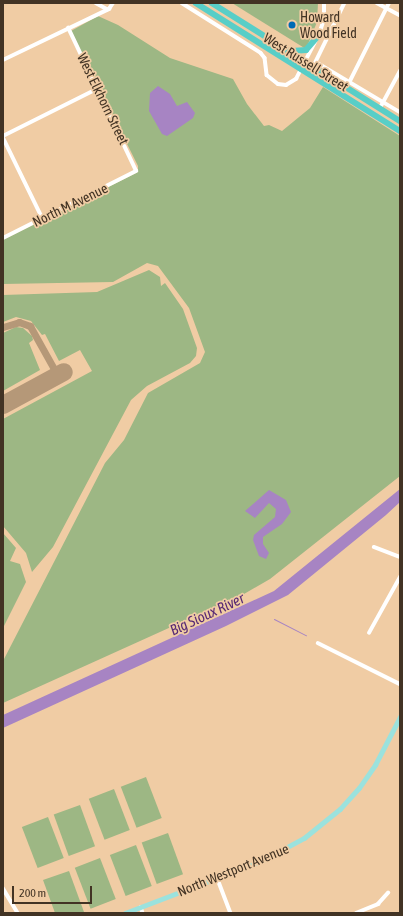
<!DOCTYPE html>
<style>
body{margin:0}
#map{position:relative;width:403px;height:916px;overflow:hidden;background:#f0cca4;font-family:"Asap Condensed",sans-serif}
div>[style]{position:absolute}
.green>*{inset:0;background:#9db784;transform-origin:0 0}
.water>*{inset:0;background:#a784c3}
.stream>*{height:1px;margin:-0.5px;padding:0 0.5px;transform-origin:0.5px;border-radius:0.5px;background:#a784c3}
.taxiway>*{height:7px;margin:-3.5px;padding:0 3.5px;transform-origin:3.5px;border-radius:3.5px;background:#b59878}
.runway>*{height:18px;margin:-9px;padding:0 9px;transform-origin:9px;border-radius:9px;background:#b59878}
.minor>*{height:3.5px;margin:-1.75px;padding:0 1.75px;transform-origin:1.75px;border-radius:1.75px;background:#fff}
.major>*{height:4.5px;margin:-2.25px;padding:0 2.25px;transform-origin:2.25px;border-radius:2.25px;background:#9be2dd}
.highway>*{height:5.5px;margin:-2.75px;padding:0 2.75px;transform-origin:2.75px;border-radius:2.75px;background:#58cec7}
.dots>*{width:11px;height:11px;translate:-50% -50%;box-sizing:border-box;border:2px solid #f0cca4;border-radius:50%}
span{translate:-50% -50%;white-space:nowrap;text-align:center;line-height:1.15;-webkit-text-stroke:3.5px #f0cca4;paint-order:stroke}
.poi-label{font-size:14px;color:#423324}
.left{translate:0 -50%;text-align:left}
.street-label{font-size:14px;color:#423324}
.water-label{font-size:15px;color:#572974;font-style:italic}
.frame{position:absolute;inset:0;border:4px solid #423324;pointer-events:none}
.scale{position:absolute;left:12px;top:886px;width:80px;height:18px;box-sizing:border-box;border:2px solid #423324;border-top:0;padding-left:5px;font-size:12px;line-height:14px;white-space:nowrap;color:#423324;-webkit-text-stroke:3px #f0cca4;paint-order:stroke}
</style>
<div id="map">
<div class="green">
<i style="clip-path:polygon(232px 3px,318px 3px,317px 22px,306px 49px)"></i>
<i style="clip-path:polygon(98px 16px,118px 25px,170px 58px,233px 79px,247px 104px,264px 126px,269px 125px,282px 131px,310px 108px,323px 87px,400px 136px,400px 476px,270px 579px,244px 594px,3px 703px,3px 661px,105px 463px,124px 440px,148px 393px,200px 363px,205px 352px,189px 308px,158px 266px,147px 263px,113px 282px,3px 284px,3px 240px,138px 172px,138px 166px,71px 31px)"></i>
<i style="clip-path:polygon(149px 270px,160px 277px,161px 286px,165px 283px,183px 309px,197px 348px,196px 356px,190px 363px,147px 386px,131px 400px,53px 547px,32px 572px,26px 553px,3px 526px,3px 419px,92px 371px,80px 350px,59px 361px,45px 334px,42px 335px,31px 321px,16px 317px,3px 322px,3px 295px,97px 292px)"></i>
<i style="clip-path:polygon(16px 327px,23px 328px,32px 336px,33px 340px,29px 343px,40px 370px,3px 391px,3px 333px)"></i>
<i style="clip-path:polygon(3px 533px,16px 548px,10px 561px,20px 564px,26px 582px,3px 628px)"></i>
<i style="left:146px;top:777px;width:44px;height:27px;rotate:69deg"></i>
<i style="left:114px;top:789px;width:44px;height:27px;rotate:69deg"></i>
<i style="left:80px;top:805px;width:44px;height:28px;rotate:70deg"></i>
<i style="left:48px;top:817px;width:44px;height:28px;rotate:69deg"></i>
<i style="left:168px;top:833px;width:44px;height:28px;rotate:70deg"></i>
<i style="left:136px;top:845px;width:44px;height:28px;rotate:69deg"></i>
<i style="left:100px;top:858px;width:44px;height:27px;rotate:69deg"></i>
<i style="clip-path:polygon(69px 871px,84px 912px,55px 913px,43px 880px)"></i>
</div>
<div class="water">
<i style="clip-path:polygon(158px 86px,170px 94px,177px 106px,187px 102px,195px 113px,193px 118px,167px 136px,162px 134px,149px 111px,150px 93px)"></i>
<i style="clip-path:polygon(400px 489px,400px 502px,386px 515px,288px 595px,226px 626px,3px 728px,3px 715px,274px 591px)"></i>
<i style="clip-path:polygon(269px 490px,286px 500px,291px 512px,282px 524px,263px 537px,263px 544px,269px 553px,266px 559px,259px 556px,253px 540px,254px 535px,275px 517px,276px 509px,269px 503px,255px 518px,245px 511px)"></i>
</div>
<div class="stream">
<i style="left:274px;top:619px;width:36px;rotate:27deg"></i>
</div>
<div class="taxiway">
<i style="left:3px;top:327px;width:17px;rotate:-17deg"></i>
<i style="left:19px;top:322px;width:12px;rotate:20deg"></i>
<i style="left:30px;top:326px;width:49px;rotate:60.8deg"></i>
<i style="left:54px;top:369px;width:10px;rotate:107deg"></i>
</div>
<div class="runway">
<i style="left:3px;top:405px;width:69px;rotate:-28.4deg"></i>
</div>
<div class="minor">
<i style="left:96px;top:3px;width:13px;rotate:29deg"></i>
<i style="left:182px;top:3px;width:93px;rotate:32.3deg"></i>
<i style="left:261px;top:53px;width:6px;rotate:51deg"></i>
<i style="left:265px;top:58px;width:17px;rotate:83deg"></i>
<i style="left:267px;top:75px;width:14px;rotate:39deg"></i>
<i style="left:278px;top:84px;width:8px;rotate:7deg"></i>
<i style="left:286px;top:85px;width:12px;rotate:-31deg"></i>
<i style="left:296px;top:79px;width:42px;rotate:-62.8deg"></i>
<i style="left:345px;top:3px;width:66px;rotate:116.2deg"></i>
<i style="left:316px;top:62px;width:98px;rotate:30.8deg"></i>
<i style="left:377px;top:3px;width:26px;rotate:28deg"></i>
<i style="left:318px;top:37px;width:18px;rotate:-71deg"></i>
<i style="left:324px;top:20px;width:17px;rotate:-90deg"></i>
<i style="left:3px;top:60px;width:118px;rotate:-25.7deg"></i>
<i style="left:109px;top:9px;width:7px;rotate:-56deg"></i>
<i style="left:350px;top:81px;width:87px;rotate:-63.4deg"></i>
<i style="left:380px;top:108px;width:42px;rotate:-61.6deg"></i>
<i style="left:3px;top:136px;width:105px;rotate:-26.6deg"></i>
<i style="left:3px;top:137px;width:91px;rotate:64deg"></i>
<i style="left:3px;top:238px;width:149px;rotate:-26.7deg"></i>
<i style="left:136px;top:171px;width:158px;rotate:-115.4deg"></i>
<i style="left:374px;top:547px;width:28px;rotate:21deg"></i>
<i style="left:369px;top:633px;width:64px;rotate:-61deg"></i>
<i style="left:318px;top:643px;width:92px;rotate:26.6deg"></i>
<i style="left:217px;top:877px;width:39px;rotate:69deg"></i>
<i style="left:3px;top:888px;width:29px;rotate:59deg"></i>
<i style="left:141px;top:907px;width:6px;rotate:72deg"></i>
<i style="left:356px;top:913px;width:24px;rotate:-22deg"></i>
<i style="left:378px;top:904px;width:15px;rotate:-48deg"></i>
</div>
<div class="major">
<i style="left:125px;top:913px;width:146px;rotate:-20.9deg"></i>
<i style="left:261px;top:861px;width:49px;rotate:-28.1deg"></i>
<i style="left:304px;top:838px;width:46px;rotate:-38.9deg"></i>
<i style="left:340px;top:809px;width:28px;rotate:-48deg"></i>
<i style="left:359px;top:788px;width:28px;rotate:-55deg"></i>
<i style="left:375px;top:765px;width:54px;rotate:-62.5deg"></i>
</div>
<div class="highway">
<i style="left:196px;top:3px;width:241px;rotate:32.1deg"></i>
<i style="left:212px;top:3px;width:222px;rotate:32.1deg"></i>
<i style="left:292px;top:51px;width:14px;rotate:-4deg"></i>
<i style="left:306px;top:50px;width:20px;rotate:-49deg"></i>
<i style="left:287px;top:56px;width:19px;rotate:18deg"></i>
<i style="left:302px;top:69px;width:19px;rotate:16deg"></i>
</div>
<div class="dots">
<i style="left:292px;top:25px;background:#006ab5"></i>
</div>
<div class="poi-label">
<span class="left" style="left:300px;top:25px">Howard<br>Wood Field</span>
</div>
<div class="street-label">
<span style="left:306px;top:62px;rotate:32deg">West Russell Street</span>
<span style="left:103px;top:99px;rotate:64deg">West Elkhorn Street</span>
<span style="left:70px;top:205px;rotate:-26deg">North M Avenue</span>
<span style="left:233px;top:870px;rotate:-22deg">North Westport Avenue</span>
</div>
<div class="water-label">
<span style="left:207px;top:614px;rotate:-25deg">Big Sioux River</span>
</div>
<div class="frame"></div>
<div class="scale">200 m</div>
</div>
